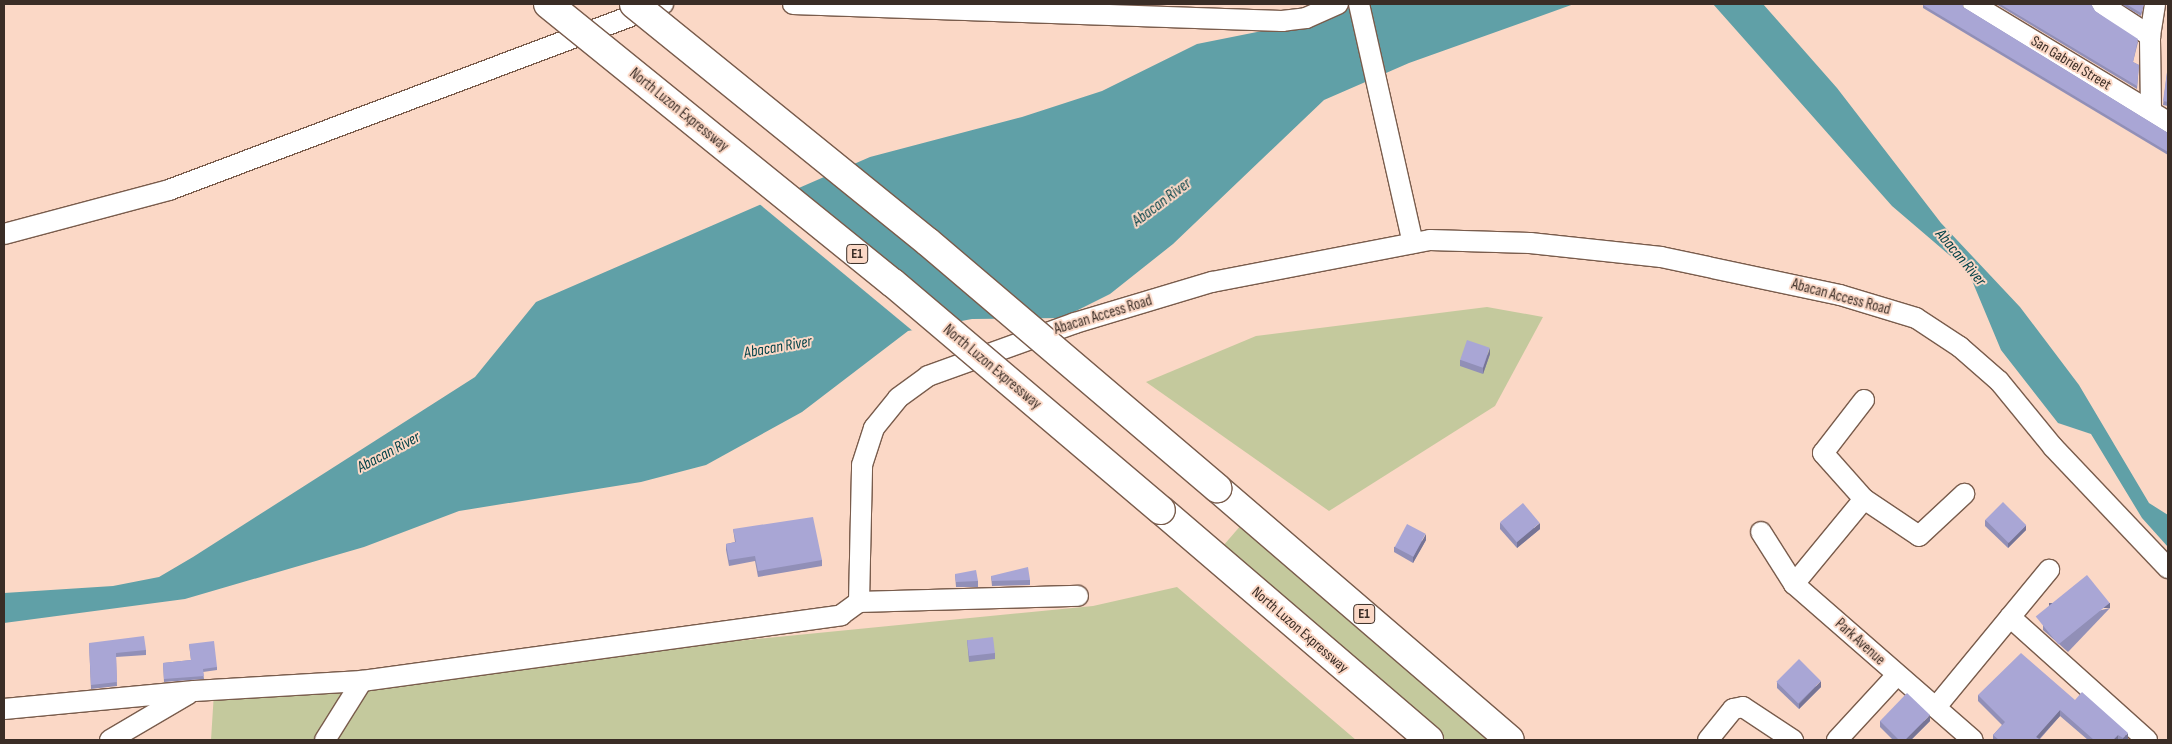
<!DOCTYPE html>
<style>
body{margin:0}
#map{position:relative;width:2172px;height:744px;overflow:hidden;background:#fbd8c6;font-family:"Sofia Sans Condensed",sans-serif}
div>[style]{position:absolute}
.green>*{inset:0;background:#c4c99d;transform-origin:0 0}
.water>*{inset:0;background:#60a0a7}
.pier>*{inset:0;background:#fbd8c6}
.roads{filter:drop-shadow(1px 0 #795c4c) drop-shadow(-1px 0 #795c4c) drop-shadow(0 1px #795c4c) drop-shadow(0 -1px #795c4c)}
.minor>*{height:20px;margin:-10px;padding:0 10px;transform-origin:10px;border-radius:10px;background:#fff}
.highway>*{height:28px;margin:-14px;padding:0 14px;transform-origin:14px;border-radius:14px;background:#fff}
.bridges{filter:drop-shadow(1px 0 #795c4c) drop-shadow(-1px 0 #795c4c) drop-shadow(0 1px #795c4c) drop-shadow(0 -1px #795c4c)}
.highway-bridge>*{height:28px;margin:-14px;padding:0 14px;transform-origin:14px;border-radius:14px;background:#fff}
.wall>*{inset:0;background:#918fb7}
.shaded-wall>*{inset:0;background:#767495;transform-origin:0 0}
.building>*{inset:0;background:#a9a6d5;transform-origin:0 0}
span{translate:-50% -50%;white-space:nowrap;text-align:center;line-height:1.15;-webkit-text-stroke:4px #fbd8c6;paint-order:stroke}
.shield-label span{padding:1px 4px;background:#fbd8c6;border:1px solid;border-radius:4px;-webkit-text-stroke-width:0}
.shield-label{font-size:14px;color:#3a2d26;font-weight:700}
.street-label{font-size:15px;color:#3a2d26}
.water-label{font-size:16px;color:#034248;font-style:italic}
.frame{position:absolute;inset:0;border:5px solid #3a2d26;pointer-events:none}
</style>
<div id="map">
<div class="green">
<i style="clip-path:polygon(1487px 307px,1543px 317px,1495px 406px,1329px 511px,1146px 382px,1256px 336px)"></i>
<i style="left:1242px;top:524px;width:332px;height:30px;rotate:41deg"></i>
<i style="clip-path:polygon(1177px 587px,1356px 740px,211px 740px,214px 692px,1093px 606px)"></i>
</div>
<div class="water">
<i style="clip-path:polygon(1357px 4px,1574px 4px,1409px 63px,1324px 100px,1173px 244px,1110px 294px,1062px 318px,972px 319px,908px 331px,802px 412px,706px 465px,641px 482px,459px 511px,364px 547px,185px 599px,4px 623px,4px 593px,113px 586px,159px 577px,193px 557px,475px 377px,536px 302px,870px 157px,1022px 117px,1102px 91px,1197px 44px,1333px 17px)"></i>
<i style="clip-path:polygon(1713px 4px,1763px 4px,1837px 88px,1941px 223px,2020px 307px,2079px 385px,2149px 503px,2168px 515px,2168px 547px,2142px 518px,2091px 434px,2058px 423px,2001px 350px,1968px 271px,1892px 206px)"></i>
</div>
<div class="pier">
<i style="clip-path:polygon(790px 188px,955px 325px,914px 332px,757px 202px)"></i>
</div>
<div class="roads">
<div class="minor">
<i style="left:793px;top:4px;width:489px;rotate:2deg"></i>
<i style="left:1282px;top:21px;width:24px;rotate:-7deg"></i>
<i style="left:1306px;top:18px;width:35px;rotate:-24deg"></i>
<i style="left:1359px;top:4px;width:245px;rotate:77.3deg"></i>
<i style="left:1973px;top:4px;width:228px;rotate:31.2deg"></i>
<i style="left:2101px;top:4px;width:59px;rotate:33.1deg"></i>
<i style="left:2151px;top:111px;width:75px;rotate:-90.8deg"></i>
<i style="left:2150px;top:36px;width:32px;rotate:-81deg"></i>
<i style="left:4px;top:234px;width:171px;rotate:-14.9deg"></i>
<i style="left:169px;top:190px;width:528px;rotate:-20.63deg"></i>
<i style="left:1864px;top:400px;width:67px;rotate:127.7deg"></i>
<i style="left:1823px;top:453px;width:62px;rotate:48.3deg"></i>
<i style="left:1864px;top:499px;width:66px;rotate:33.9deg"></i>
<i style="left:1919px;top:536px;width:62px;rotate:-43deg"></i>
<i style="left:1761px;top:532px;width:62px;rotate:57.6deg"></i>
<i style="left:1794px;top:584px;width:237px;rotate:41.1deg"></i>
<i style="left:1794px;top:584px;width:110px;rotate:-50.5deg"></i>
<i style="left:859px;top:602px;width:219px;rotate:-1.6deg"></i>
<i style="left:2010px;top:617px;width:184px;rotate:41.9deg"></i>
<i style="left:1936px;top:707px;width:178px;rotate:-50.5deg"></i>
<i style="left:4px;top:709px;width:191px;rotate:-5.4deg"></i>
<i style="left:194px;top:691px;width:168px;rotate:-3.4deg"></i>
<i style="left:362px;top:681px;width:484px;rotate:-7.8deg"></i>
<i style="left:841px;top:615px;width:22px;rotate:-36deg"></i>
<i style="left:859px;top:602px;width:137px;rotate:-88.7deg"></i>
<i style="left:862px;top:465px;width:39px;rotate:-72deg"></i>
<i style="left:874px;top:428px;width:38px;rotate:-51deg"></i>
<i style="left:898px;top:398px;width:37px;rotate:-36deg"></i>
<i style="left:928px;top:376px;width:156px;rotate:-19.8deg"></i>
<i style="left:1075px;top:323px;width:143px;rotate:-16.7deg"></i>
<i style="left:1212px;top:282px;width:222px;rotate:-10.9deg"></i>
<i style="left:1430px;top:240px;width:100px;rotate:1.7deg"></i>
<i style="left:1530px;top:243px;width:132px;rotate:6.1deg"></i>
<i style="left:1661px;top:257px;width:183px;rotate:12deg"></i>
<i style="left:1840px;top:295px;width:79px;rotate:16.8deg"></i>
<i style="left:1916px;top:318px;width:53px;rotate:33.4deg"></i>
<i style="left:1960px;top:347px;width:52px;rotate:41.1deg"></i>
<i style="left:1999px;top:381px;width:85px;rotate:50.7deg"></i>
<i style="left:2053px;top:447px;width:167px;rotate:46.5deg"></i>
<i style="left:110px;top:740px;width:91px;rotate:-30.5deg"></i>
<i style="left:325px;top:740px;width:70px;rotate:-57.9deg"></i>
<i style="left:1708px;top:740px;width:40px;rotate:-51deg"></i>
<i style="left:1733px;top:709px;width:10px;rotate:-11deg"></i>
<i style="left:1743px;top:707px;width:60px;rotate:33.4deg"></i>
<i style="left:1837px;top:740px;width:87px;rotate:-47.3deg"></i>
</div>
<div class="highway">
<i style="left:1217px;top:488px;width:386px;rotate:40.7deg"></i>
<i style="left:1161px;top:510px;width:353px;rotate:40.6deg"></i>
</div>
</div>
<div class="bridges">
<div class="highway-bridge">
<i style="left:548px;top:4px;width:444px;rotate:39deg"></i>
<i style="left:893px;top:283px;width:351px;rotate:40.3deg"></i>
<i style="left:634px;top:4px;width:378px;rotate:39deg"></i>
<i style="left:928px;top:242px;width:380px;rotate:40.4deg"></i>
</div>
</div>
<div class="wall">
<i style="clip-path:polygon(1996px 4px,2091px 4px,2095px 11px,2138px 42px,2133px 62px,2139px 65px,2137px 89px)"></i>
<i style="clip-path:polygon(2121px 4px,2144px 4px,2141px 16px)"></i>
<i style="clip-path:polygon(1923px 5px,1963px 7px,2168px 133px,2168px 155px,1923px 8px)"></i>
<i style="clip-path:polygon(2168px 65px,2168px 106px,2163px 105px)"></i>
<i style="clip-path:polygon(1490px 354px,1483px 374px,1460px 366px,1460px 360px)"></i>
<i style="clip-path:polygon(1985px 520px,2026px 530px,2008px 548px,1985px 526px)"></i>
<i style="clip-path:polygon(1500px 523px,1540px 529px,1517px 548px,1500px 529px)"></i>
<i style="clip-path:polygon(733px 529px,822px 560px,822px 566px,758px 577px,755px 561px,729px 566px,726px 550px,726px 544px,735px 542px)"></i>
<i style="clip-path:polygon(1426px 540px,1413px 563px,1394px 552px,1394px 547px)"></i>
<i style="clip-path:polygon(955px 574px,978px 581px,978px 587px,956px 587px)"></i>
<i style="clip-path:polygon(991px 576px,1030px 580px,1030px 585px,992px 586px)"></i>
<i style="clip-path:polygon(2110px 608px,2068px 652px,2043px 630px,2043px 624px)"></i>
<i style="clip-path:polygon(967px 640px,995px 653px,995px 659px,969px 662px)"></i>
<i style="clip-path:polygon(89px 643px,146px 650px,146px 655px,116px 657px,117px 686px,91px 689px)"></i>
<i style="clip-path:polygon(189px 644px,217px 667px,217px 670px,203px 672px,204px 679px,164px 682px,163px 663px,191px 660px)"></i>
<i style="clip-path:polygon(1777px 682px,1821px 687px,1799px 709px,1777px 688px)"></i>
<i style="clip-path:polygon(1978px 695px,2075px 700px,2128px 739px,2126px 740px,2088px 740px,2060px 716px,2040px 739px,2041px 740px,1993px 740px,1993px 735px,2002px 725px,1978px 701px)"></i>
<i style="clip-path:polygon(1880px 721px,1930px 721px,1911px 740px,1893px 740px,1880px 727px)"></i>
</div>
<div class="shaded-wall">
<i style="clip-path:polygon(1490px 348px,1490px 354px,1483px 374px,1483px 368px)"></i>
<i style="clip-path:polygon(1540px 523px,1540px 529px,1517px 548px,1517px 542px)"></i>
<i style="clip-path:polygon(2026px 525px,2026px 530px,2008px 548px,2008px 542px)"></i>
<i style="clip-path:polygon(1426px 534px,1426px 540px,1413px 563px,1413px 557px)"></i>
<i style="left:2110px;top:603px;width:5px;height:61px;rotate:90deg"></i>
<i style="clip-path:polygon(1821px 681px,1821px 687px,1799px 709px,1799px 704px)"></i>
<i style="clip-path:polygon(2060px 710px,2060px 716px,2038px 740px,2036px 737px)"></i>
<i style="clip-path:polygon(1930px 715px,1930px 721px,1911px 740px,1905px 740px)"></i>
<i style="clip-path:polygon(2128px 733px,2128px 739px,2126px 740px,2123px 740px,2123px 738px)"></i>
<i style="clip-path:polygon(2118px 735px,2118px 740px,2113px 740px)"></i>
</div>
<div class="building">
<i style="clip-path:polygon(1923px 4px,1963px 4px,1963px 7px,2168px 133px,2168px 152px,1923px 5px)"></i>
<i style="clip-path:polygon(2000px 4px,2091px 4px,2095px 11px,2138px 39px,2133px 62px,2139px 65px,2137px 86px)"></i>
<i style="clip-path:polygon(2126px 4px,2144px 4px,2141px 13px)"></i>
<i style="clip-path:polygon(2168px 65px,2168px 102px,2163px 101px)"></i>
<i style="left:1467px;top:340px;width:24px;height:21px;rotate:19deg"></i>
<i style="left:2003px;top:502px;width:33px;height:25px;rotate:45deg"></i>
<i style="left:1523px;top:503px;width:26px;height:30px;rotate:50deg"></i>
<i style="clip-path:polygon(813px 517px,822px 560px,758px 571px,755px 556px,729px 560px,726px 544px,736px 542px,733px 529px)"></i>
<i style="left:1407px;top:524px;width:21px;height:26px;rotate:28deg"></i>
<i style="clip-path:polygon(1028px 567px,1030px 580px,992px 581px,991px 576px)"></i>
<i style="clip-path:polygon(976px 570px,978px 581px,956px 582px,955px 574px)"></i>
<i style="left:2087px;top:575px;width:36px;height:66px;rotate:51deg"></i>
<i style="clip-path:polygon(144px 636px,146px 650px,116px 653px,117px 682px,91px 685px,89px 643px)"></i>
<i style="left:993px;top:637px;width:16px;height:26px;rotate:83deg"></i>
<i style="clip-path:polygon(214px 641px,217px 667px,203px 669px,204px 676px,164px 679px,163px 663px,191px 660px,189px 644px)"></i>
<i style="clip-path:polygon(2021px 653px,2075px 700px,2082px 692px,2128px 733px,2123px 738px,2118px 735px,2113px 740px,2094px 740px,2060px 710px,2036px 737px,2041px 740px,1999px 740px,1993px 735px,2005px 722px,1978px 695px)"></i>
<i style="left:1799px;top:659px;width:31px;height:32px;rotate:45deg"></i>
<i style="clip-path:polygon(1907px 693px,1930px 715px,1905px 740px,1899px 740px,1880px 721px)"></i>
</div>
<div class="shield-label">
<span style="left:857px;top:254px">E1</span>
<span style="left:1364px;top:614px">E1</span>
</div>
<div class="street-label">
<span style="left:2071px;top:63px;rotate:31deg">San Gabriel Street</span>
<span style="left:679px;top:110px;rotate:39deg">North Luzon Expressway</span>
<span style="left:1841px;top:297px;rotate:15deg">Abacan Access Road</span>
<span style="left:1103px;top:315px;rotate:-17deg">Abacan Access Road</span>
<span style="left:992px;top:367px;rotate:40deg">North Luzon Expressway</span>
<span style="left:1300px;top:630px;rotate:41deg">North Luzon Expressway</span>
<span style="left:1860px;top:642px;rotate:42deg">Park Avenue</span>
</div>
<div class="water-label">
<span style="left:1162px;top:203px;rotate:-37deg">Abacan River</span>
<span style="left:1960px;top:258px;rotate:50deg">Abacan River</span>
<span style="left:778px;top:348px;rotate:-10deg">Abacan River</span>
<span style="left:389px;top:453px;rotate:-28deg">Abacan River</span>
</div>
<div class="frame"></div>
</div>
